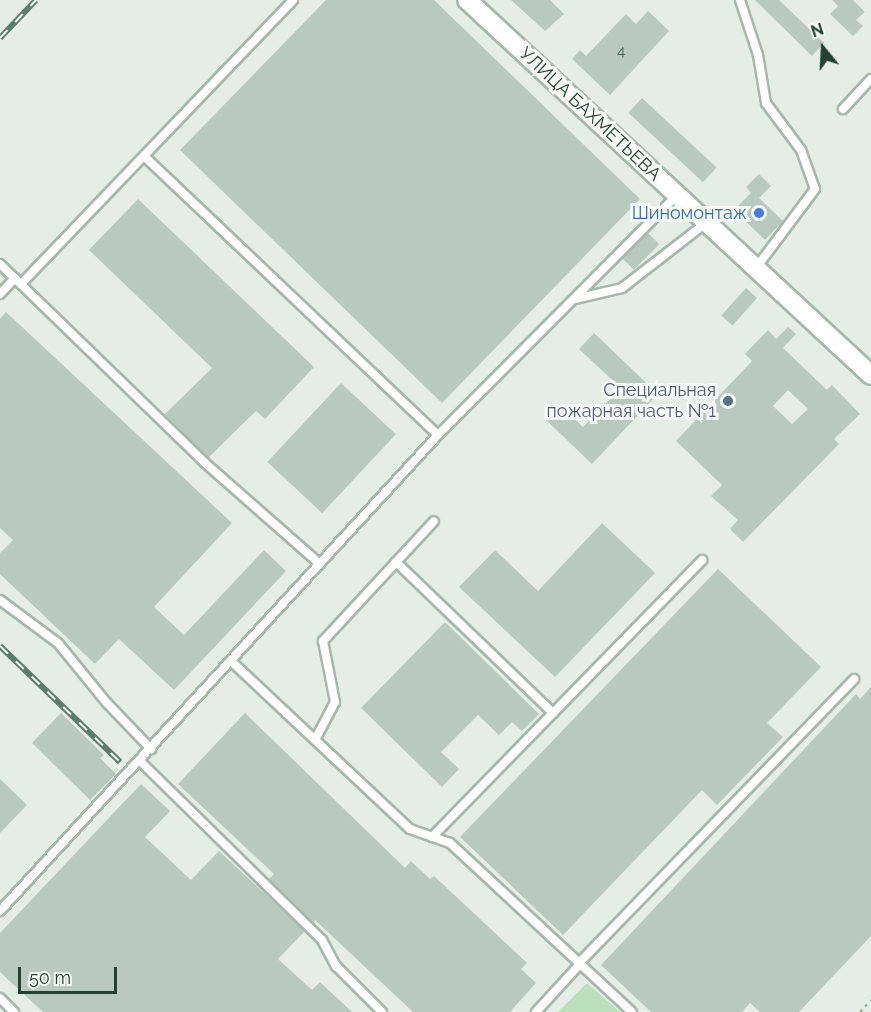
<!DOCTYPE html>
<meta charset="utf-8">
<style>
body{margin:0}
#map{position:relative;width:871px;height:1012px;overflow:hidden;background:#e4eee7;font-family:Raleway,sans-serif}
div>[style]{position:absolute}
.green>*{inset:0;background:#bce0bc}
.building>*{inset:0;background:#b9c9bf;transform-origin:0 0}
.path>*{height:2px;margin-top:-1px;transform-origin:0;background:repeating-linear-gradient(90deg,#83b397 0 3px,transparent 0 7.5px)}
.roads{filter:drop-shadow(2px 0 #a6b7ac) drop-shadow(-2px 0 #a6b7ac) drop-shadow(0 2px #a6b7ac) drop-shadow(0 -2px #a6b7ac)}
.lane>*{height:8px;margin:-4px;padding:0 4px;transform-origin:4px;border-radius:4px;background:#fff}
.secondary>*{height:18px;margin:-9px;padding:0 9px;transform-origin:9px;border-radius:9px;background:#fff}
.rail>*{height:6px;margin-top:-3px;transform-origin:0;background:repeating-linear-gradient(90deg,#f5faf6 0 11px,#5d7c6b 0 22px);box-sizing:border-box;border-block:2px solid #5d7c6b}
.dots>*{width:16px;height:16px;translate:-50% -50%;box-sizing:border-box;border:3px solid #f5faf6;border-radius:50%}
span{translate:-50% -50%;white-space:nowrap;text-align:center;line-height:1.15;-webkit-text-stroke:6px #f5faf6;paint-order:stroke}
.number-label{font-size:15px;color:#486354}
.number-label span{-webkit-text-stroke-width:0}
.street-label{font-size:18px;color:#224130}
.shop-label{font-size:18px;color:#366cbe}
.right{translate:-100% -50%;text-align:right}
.service-label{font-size:18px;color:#4e5e75}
.north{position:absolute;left:793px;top:18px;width:60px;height:60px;-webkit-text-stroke:4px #f5faf6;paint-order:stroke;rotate:342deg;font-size:16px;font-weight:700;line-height:24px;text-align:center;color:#224130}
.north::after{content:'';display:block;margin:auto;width:21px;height:27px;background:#224130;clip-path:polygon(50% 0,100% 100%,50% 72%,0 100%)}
.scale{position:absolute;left:18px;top:967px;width:99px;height:27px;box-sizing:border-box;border:3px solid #224130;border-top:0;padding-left:8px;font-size:18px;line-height:21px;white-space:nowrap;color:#224130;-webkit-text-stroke:4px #f5faf6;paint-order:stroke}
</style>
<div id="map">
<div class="green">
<i style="clip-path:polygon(587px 983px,620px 1012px,558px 1012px)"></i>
</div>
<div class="building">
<i style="clip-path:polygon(326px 0,434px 0,640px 199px,442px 403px,180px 150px)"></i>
<i style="clip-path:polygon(511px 0,550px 0,564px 14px,545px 31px)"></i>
<i style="clip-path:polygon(755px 0,779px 0,824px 43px,812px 56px)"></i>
<i style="clip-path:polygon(832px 0,853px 0,865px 12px,856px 20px,863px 26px,853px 36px,830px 14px,838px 6px)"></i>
<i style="clip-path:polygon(648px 11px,669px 31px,610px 95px,572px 59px,580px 50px,586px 56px,626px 14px,636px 24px)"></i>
<i style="left:642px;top:98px;width:102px;height:20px;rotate:43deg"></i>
<i style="clip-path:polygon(759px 174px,771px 186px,759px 198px,783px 221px,765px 240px,734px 210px,751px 193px,746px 187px)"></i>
<i style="clip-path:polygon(138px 199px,314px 367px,265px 419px,256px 411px,208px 458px,165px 414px,212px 368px,89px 250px)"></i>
<i style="left:648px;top:233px;width:16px;height:36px;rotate:45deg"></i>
<i style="left:746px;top:288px;width:15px;height:37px;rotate:42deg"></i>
<i style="clip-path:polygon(6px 312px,232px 523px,154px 607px,184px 635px,264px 550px,286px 571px,174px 690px,119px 639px,95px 664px,0 574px,0 553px,13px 540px,0 528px,0 319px)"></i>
<i style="clip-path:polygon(evenodd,788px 327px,796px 334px,783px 348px,827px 390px,832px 385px,860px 414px,834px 439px,839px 444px,743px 542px,730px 529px,738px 520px,711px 496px,722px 485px,676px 441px,752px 361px,745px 354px,768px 330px,776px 339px,788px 327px,788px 390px,808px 409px,792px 424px,773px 406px,788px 390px)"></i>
<i style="clip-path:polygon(594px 333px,658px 394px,592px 464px,545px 419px,559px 404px,583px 427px,621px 388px,579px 349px)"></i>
<i style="left:341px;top:383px;width:75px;height:108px;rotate:43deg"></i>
<i style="clip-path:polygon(602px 523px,655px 573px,555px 677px,459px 587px,495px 550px,538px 591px)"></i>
<i style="clip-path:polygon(718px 569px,821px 667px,767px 723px,783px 737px,717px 805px,702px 790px,563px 935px,460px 837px)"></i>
<i style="clip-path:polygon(445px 622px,539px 714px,522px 731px,512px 722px,499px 735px,478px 715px,441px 752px,459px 769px,442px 787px,361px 708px)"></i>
<i style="clip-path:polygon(871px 687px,871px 936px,799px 1012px,760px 1012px,750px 1003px,742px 1012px,651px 1012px,601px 965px,856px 694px,860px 699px)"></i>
<i style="clip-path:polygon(61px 713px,104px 755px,100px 758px,116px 774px,90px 800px,32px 743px)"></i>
<i style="clip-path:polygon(245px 713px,405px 868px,411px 861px,430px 879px,434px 876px,527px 963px,521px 969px,536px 983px,510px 1012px,413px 1012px,315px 920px,313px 923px,269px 879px,274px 874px,178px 784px)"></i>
<i style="clip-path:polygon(0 779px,27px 805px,0 833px)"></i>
<i style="clip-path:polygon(141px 784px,170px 811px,145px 837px,191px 880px,219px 851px,305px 931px,278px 959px,312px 990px,320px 982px,352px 1012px,43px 1012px,0 972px,0 933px)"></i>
</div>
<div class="path">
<i style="left:860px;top:1012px;width:16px;rotate:-47deg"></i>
</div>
<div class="roads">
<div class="lane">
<i style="left:740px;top:0;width:58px;rotate:71.9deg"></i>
<i style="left:758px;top:55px;width:49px;rotate:80.5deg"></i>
<i style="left:766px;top:103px;width:59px;rotate:53.3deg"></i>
<i style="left:801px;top:150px;width:41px;rotate:70.3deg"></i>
<i style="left:815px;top:189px;width:99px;rotate:126.8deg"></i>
<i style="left:843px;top:109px;width:41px;rotate:-47deg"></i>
<i style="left:144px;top:156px;width:405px;rotate:43.5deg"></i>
<i style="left:0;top:264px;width:286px;rotate:44.1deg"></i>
<i style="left:205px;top:463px;width:153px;rotate:41.3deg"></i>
<i style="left:21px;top:284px;width:393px;rotate:-46.2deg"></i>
<i style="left:0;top:294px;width:22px;rotate:-47deg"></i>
<i style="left:575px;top:299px;width:48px;rotate:-13.2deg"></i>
<i style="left:622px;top:288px;width:108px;rotate:-37.8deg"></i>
<i style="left:396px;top:562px;width:218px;rotate:43.9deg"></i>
<i style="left:0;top:600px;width:72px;rotate:36.6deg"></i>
<i style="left:58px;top:643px;width:77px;rotate:50.8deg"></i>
<i style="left:107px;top:703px;width:64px;rotate:46.3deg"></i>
<i style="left:231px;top:661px;width:245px;rotate:43.2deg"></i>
<i style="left:410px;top:829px;width:42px;rotate:19.3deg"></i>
<i style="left:450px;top:843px;width:248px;rotate:42.9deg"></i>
<i style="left:315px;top:740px;width:43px;rotate:-62.2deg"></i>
<i style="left:335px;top:702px;width:62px;rotate:-101.1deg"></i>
<i style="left:323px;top:641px;width:163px;rotate:-47.2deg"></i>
<i style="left:140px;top:761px;width:255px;rotate:44.5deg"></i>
<i style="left:322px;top:940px;width:30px;rotate:62deg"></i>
<i style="left:336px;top:966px;width:65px;rotate:45deg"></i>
<i style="left:432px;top:837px;width:387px;rotate:-45.7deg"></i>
<i style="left:0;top:911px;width:647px;rotate:-47.38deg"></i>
<i style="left:438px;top:435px;width:337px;rotate:-45.1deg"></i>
<i style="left:580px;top:962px;width:394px;rotate:-45.9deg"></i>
<i style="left:0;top:998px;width:20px;rotate:45deg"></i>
<i style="left:536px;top:1012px;width:65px;rotate:-47.5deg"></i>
</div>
<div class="secondary">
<i style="left:467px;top:0;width:551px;rotate:42.87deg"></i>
</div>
</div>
<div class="rail">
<i style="left:0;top:38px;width:52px;rotate:-46.5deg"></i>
<i style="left:0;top:646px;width:167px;rotate:44deg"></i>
</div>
<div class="dots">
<i style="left:759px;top:213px;background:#3f7fe0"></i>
<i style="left:728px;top:401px;background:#5c6f8a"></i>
</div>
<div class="number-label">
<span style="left:621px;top:52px">4</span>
</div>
<div class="street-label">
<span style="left:590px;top:114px;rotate:43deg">УЛИЦА БАХМЕТЬЕВА</span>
</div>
<div class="shop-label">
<span class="right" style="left:747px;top:213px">Шиномонтаж</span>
</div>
<div class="service-label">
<span class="right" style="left:716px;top:401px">Специальная<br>пожарная часть №1</span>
</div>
<div class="north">N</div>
<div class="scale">50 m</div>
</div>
